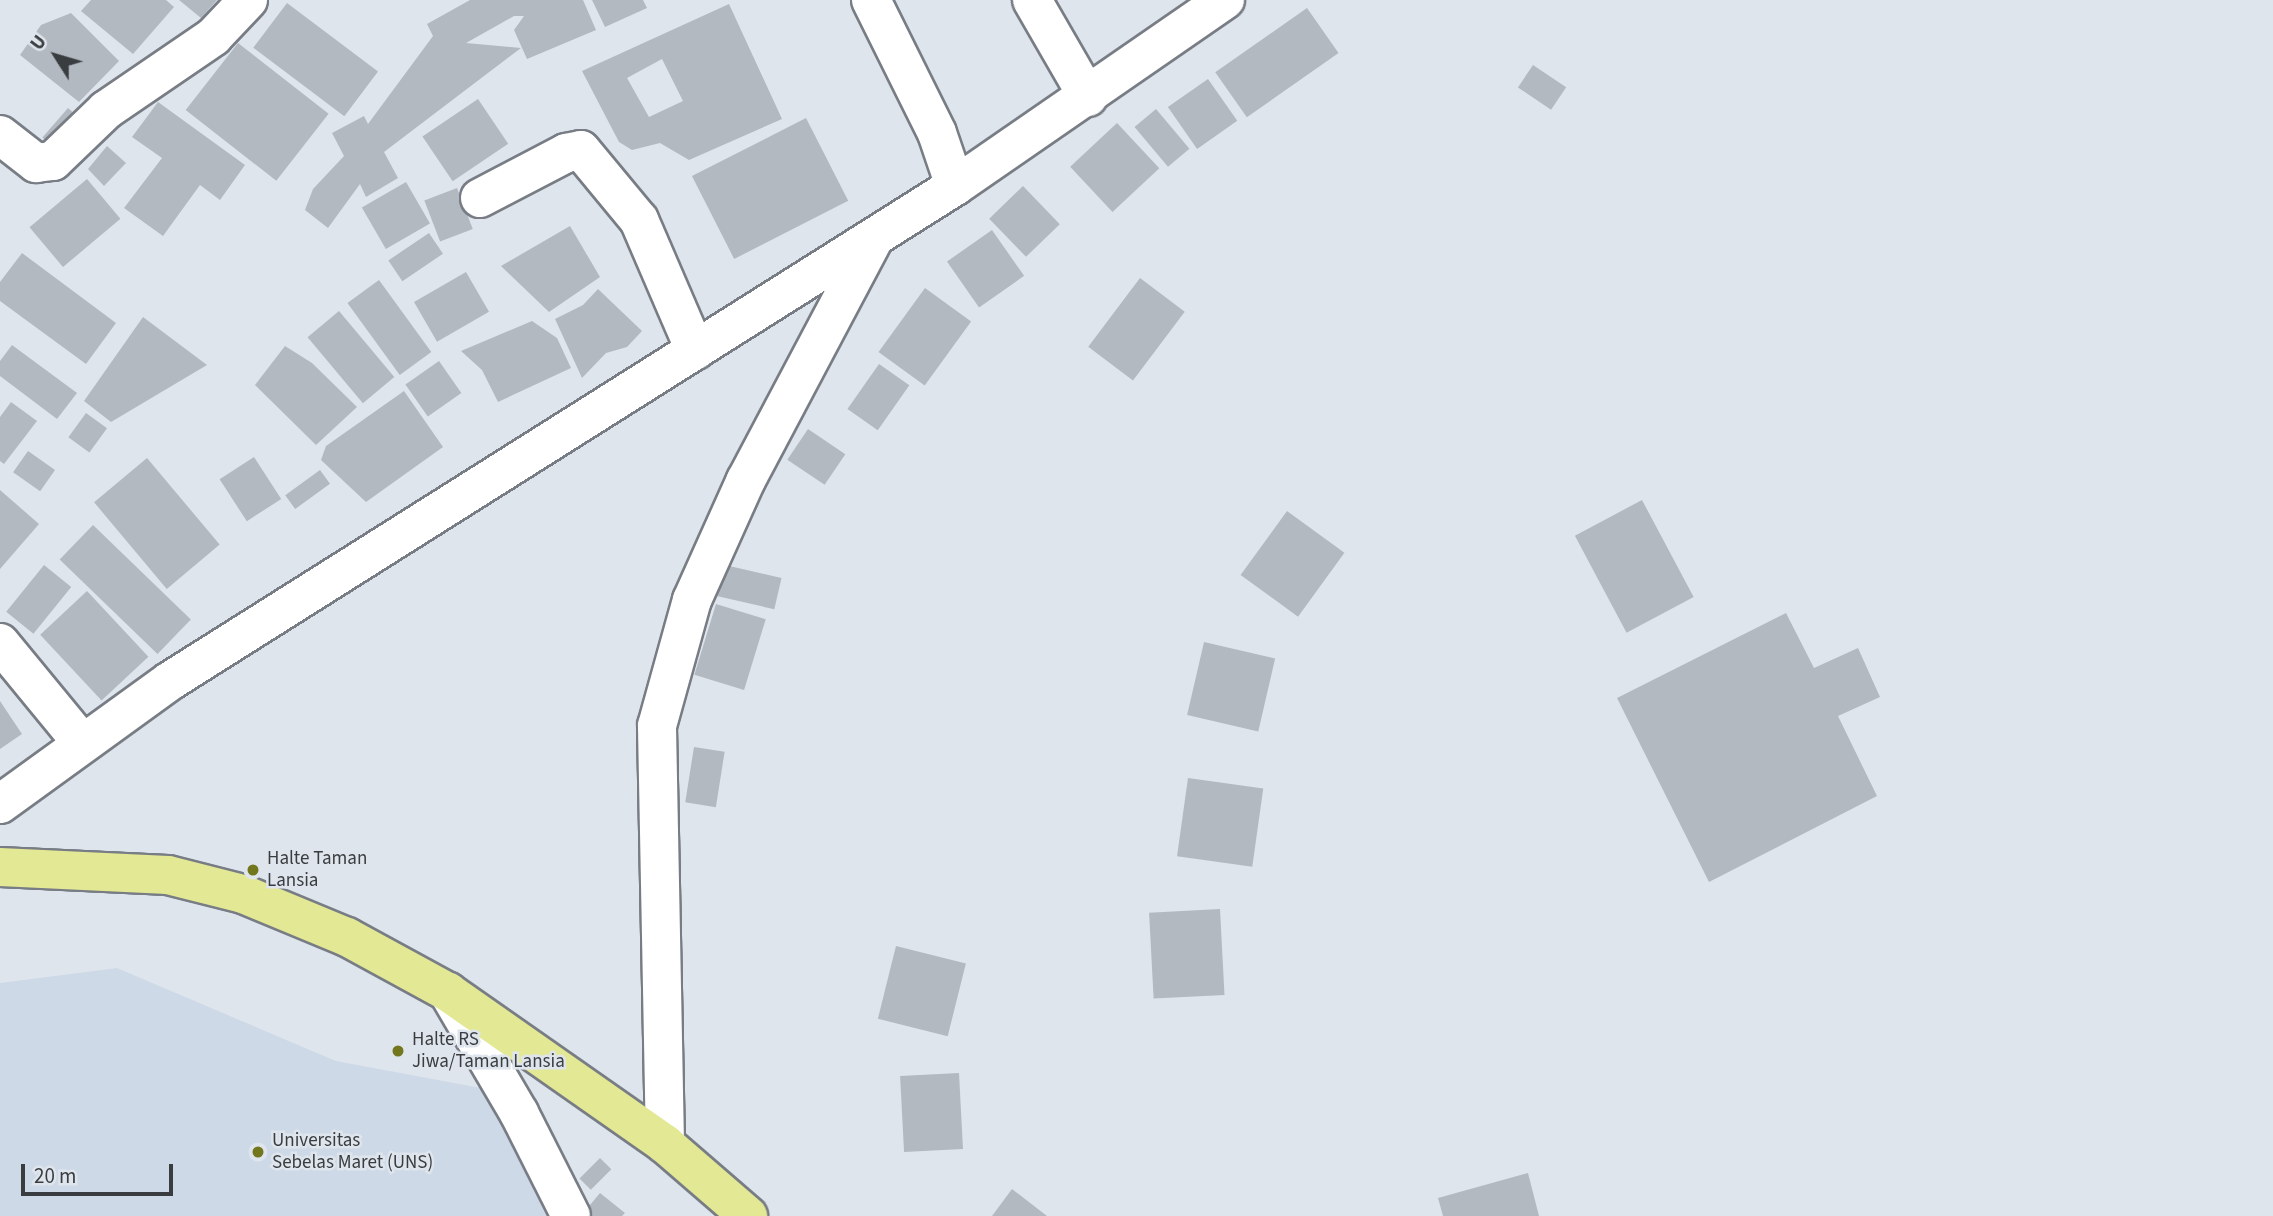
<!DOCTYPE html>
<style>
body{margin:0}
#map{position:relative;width:2273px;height:1216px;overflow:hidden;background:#dfe5ed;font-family:"Source Sans 3",sans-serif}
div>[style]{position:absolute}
.built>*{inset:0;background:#ced9e7}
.building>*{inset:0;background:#b3b9c1;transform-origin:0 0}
.roads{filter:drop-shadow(2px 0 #787d85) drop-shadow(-2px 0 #787d85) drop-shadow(0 2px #787d85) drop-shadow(0 -2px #787d85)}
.minor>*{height:38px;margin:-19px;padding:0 19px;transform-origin:19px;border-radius:19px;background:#fff}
.major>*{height:38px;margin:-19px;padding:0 19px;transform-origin:19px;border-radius:19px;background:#e3e894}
.dots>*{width:19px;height:19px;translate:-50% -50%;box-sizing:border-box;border:4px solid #dfe5ed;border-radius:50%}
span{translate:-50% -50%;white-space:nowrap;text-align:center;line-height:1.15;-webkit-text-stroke:5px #dfe5ed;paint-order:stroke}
.poi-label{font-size:19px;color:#3a3d40}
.left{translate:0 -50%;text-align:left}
.north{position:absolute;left:21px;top:21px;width:70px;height:70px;-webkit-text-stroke:5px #dfe5ed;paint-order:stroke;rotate:307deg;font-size:19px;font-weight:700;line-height:28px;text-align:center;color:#3a3d40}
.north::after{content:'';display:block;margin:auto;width:24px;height:32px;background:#3a3d40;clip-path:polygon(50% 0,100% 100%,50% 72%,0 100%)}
.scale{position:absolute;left:21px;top:1164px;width:152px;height:32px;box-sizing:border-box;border:4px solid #3a3d40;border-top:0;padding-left:9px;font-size:21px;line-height:24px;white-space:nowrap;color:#3a3d40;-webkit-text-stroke:5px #dfe5ed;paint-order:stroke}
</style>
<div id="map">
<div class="built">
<i style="clip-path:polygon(117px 968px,336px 1061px,481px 1088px,552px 1216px,0 1216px,0 983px)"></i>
</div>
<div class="building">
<i style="clip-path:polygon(91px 0,166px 0,174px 7px,133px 54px,81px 11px)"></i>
<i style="clip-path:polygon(179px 0,217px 0,201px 18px)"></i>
<i style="clip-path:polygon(470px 0,583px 0,596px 30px,527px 59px,514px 30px,524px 16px,514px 16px,466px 43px,521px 48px,384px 152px,398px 178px,366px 197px,360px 184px,328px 228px,305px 210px,313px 189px,344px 156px,332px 133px,364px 116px,368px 124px,433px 36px,427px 24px)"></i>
<i style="clip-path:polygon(592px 0,643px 0,647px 8px,605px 27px)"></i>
<i style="left:287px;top:3px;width:114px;height:56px;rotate:37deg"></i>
<i style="clip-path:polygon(evenodd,729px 4px,782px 119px,689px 160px,660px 143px,632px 150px,619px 142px,582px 71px,729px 4px,662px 59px,683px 101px,649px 117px,627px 78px,662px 59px)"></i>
<i style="left:1307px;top:8px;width:55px;height:112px;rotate:55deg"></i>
<i style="clip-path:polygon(71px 13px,119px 61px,79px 102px,20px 55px,41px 25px)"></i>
<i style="left:238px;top:43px;width:115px;height:85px;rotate:38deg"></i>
<i style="left:1533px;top:65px;width:40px;height:27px;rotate:34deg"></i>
<i style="left:1208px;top:79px;width:51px;height:49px;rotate:55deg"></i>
<i style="left:478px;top:99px;width:54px;height:67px;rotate:56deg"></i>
<i style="clip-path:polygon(158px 102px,245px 165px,220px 200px,200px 185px,163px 236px,124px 208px,162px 158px,132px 137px)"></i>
<i style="left:68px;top:108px;width:18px;height:39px;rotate:41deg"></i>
<i style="left:1156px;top:109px;width:52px;height:28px;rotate:50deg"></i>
<i style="left:806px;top:118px;width:93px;height:128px;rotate:63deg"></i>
<i style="left:1117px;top:123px;width:62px;height:64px;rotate:47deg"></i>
<i style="clip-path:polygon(107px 146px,126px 163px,104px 186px,88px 169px)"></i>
<i style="left:87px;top:179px;width:52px;height:75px;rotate:50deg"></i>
<i style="left:406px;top:182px;width:48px;height:51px;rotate:60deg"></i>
<i style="left:1023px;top:186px;width:53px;height:47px;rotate:46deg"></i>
<i style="left:457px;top:188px;width:44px;height:35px;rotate:69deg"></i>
<i style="clip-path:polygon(570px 226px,600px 277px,549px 312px,501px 266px)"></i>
<i style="left:992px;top:230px;width:56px;height:55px;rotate:55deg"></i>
<i style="left:429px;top:233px;width:25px;height:49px;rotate:56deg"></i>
<i style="clip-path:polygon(22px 253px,116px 323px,86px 364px,0 301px,0 282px)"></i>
<i style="left:466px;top:272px;width:46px;height:60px;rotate:60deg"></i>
<i style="left:1140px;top:278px;width:56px;height:86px;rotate:37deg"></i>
<i style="left:379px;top:280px;width:89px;height:39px;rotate:54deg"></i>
<i style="left:925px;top:288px;width:57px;height:79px;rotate:36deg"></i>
<i style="clip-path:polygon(598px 289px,642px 331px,627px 347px,606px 353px,582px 378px,555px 319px,583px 305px)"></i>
<i style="left:339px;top:311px;width:86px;height:41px;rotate:50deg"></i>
<i style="clip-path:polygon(143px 317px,207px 365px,111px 422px,84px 401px)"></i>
<i style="clip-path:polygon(532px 321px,557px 338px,571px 368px,498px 402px,482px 370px,461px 351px)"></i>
<i style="clip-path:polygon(12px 345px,77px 393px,57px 419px,0 376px,0 361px)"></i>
<i style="clip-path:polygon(285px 346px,312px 363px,357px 407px,316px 445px,255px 385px)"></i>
<i style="left:439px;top:361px;width:39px;height:41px;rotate:55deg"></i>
<i style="left:879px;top:364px;width:37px;height:55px;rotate:35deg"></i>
<i style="clip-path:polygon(404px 391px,443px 447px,366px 502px,321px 460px,326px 446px)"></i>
<i style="clip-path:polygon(11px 402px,37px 421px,4px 464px,0 461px,0 417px)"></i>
<i style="left:86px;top:413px;width:26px;height:30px;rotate:36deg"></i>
<i style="left:808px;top:429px;width:45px;height:37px;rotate:34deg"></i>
<i style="left:28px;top:451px;width:33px;height:26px;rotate:35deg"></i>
<i style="left:254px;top:457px;width:50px;height:41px;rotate:57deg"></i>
<i style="left:147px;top:458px;width:113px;height:69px;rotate:50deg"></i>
<i style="left:320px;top:470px;width:17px;height:43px;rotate:54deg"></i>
<i style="clip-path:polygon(0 490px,39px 524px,0 569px)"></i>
<i style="left:1642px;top:500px;width:110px;height:76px;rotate:62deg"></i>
<i style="left:1287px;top:511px;width:71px;height:79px;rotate:36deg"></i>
<i style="left:93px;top:525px;width:136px;height:48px;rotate:44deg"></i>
<i style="left:44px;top:565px;width:35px;height:60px;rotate:39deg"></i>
<i style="left:725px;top:565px;width:58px;height:32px;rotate:13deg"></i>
<i style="left:87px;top:591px;width:90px;height:64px;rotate:47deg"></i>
<i style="left:716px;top:604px;width:52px;height:74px;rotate:17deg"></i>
<i style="clip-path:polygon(1786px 613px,1814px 668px,1858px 648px,1880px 697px,1838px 716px,1877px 796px,1709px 882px,1617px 698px)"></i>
<i style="left:1204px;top:642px;width:73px;height:75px;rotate:13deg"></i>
<i style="clip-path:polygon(0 701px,22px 734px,0 749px)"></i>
<i style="left:694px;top:747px;width:31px;height:56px;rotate:9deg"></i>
<i style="left:1188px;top:778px;width:76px;height:79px;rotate:8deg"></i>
<i style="left:1220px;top:909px;width:86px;height:71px;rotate:87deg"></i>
<i style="left:896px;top:946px;width:72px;height:75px;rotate:14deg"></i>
<i style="left:959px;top:1073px;width:76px;height:59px;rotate:87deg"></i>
<i style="left:600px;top:1158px;width:16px;height:29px;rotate:45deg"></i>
<i style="clip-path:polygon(1528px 1173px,1539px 1216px,1443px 1216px,1438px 1198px)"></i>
<i style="clip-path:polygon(1012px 1189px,1047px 1216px,992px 1216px)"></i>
<i style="clip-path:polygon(600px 1193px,625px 1213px,622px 1216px,592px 1216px,585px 1211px)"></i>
</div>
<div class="roads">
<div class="minor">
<i style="left:871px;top:0;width:148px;rotate:63.6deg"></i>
<i style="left:937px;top:133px;width:56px;rotate:71.2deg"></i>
<i style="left:1032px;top:0;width:112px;rotate:60deg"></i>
<i style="left:0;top:135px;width:46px;rotate:37.9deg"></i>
<i style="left:36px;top:163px;width:17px;rotate:-7deg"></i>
<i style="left:53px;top:161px;width:74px;rotate:-43.9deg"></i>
<i style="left:106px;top:110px;width:130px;rotate:-34.3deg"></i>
<i style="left:213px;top:37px;width:51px;rotate:-46.6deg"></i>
<i style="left:480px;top:198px;width:97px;rotate:-27.6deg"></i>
<i style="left:566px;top:153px;width:15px;rotate:-11deg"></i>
<i style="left:581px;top:150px;width:91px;rotate:50.4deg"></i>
<i style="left:639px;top:220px;width:142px;rotate:66.7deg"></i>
<i style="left:0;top:643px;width:129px;rotate:50.6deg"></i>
<i style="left:0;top:804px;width:210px;rotate:-35.9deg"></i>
<i style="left:170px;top:681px;width:928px;rotate:-32.23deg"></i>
<i style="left:955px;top:186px;width:328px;rotate:-34.6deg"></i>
<i style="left:448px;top:992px;width:140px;rotate:59.6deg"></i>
<i style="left:519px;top:1113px;width:115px;rotate:63.2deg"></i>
<i style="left:665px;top:1144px;width:418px;rotate:-91.1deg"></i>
<i style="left:657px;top:726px;width:131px;rotate:-74.5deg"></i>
<i style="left:692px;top:600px;width:132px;rotate:-65.8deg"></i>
<i style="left:746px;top:480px;width:274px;rotate:-62.1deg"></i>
</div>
<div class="major">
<i style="left:0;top:867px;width:168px;rotate:2.7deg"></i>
<i style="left:168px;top:875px;width:77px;rotate:14.2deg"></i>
<i style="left:243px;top:894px;width:113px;rotate:22.5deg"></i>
<i style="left:347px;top:937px;width:115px;rotate:28.6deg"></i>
<i style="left:448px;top:992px;width:265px;rotate:35deg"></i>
<i style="left:665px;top:1144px;width:110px;rotate:40.9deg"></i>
</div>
</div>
<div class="dots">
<i style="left:253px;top:870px;background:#72761d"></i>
<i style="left:398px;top:1051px;background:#72761d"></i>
<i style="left:258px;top:1152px;background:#72761d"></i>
</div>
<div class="poi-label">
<span class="left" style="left:267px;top:870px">Halte Taman<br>Lansia</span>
<span class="left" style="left:412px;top:1051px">Halte RS<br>Jiwa/Taman Lansia</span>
<span class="left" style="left:272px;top:1152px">Universitas<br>Sebelas Maret (UNS)</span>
</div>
<div class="north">U</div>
<div class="scale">20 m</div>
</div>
